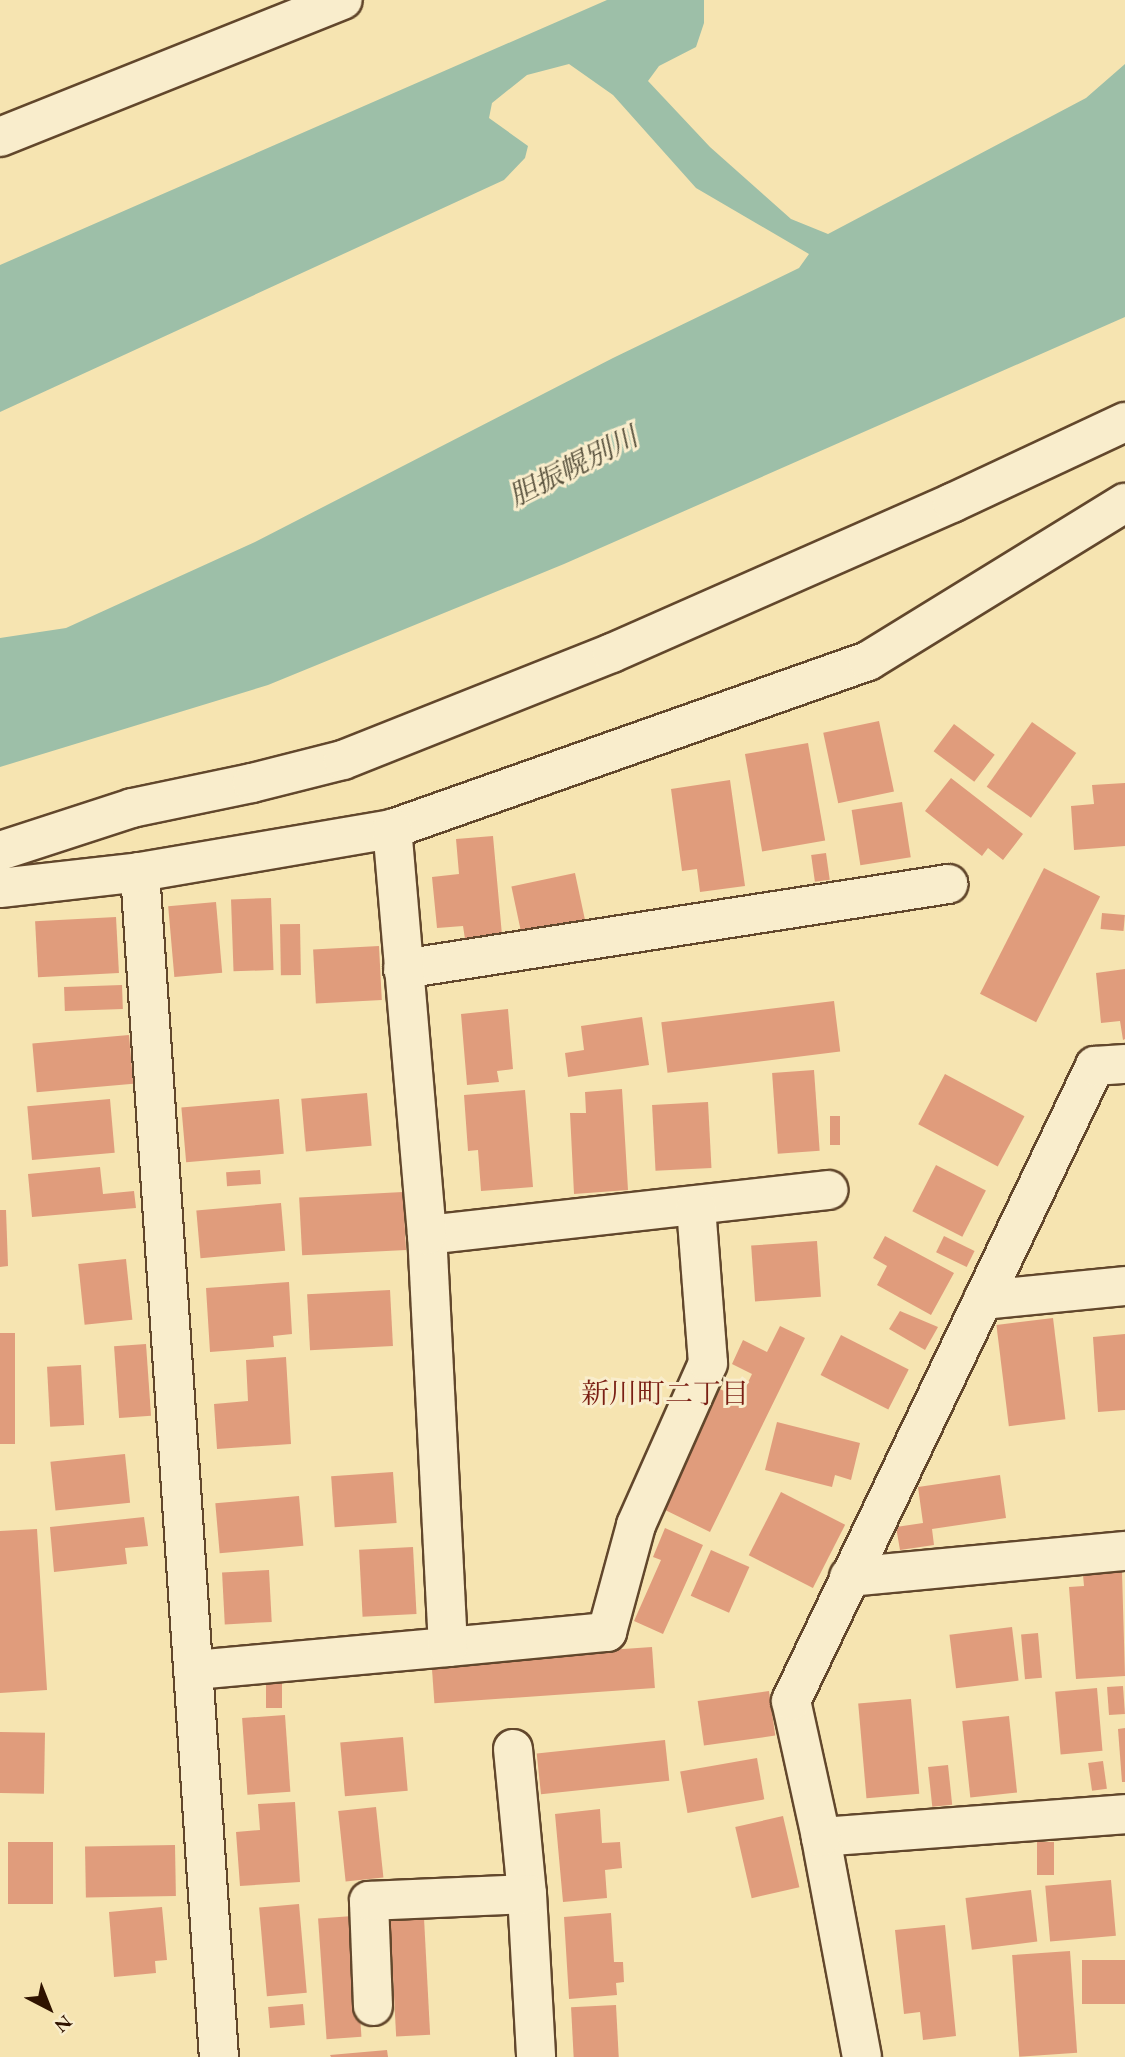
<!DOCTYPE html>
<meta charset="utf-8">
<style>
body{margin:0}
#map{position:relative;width:1125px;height:2057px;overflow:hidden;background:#f6e4b1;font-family:"EB Garamond","Noto Serif JP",serif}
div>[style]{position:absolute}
.water>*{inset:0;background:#9dbfa8}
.building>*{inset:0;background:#e09c7c;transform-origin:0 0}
.roads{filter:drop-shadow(2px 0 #62472c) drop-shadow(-2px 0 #62472c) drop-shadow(0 2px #62472c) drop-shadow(0 -2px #62472c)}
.minor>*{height:38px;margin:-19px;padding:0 19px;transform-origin:19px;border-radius:19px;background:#f9edcc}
span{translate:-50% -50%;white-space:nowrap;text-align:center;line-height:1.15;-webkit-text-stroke:6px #f9edcc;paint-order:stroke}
.water-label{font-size:28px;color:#564f3b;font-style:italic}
.neighbourhood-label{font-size:28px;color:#7a1f14}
.north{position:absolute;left:14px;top:1973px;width:70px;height:70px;-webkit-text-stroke:5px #f9edcc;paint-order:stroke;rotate:138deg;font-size:19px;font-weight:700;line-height:28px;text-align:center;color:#301300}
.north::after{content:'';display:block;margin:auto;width:24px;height:32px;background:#301300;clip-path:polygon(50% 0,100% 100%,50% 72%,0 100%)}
</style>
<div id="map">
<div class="water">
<i style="clip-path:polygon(607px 0,704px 0,704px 23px,696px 47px,659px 66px,648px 81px,710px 147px,791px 219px,828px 234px,1086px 98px,1125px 64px,1125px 317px,564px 564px,268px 685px,0 767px,0 638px,66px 628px,255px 542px,613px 358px,799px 268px,809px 254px,696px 188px,613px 95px,569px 64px,527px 75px,492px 103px,489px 118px,528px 146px,525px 158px,504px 180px,0 412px,0 265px)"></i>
</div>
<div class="building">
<i style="left:879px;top:721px;width:72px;height:57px;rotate:78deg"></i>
<i style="left:1032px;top:722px;width:54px;height:79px;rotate:35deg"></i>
<i style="left:954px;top:724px;width:51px;height:34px;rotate:37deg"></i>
<i style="left:808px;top:743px;width:99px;height:64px;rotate:80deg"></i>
<i style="clip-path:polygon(951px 778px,1023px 834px,1003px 860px,988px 848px,982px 856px,925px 811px)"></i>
<i style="clip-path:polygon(730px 780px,745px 886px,700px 892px,697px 869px,682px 871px,671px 789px)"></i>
<i style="clip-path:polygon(1125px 783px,1125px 846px,1074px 850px,1071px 806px,1094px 804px,1092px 785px)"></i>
<i style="left:902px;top:802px;width:56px;height:51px;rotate:81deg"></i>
<i style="clip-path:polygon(493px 836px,502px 935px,465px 939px,463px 926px,437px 928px,432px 877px,459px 874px,456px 839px)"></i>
<i style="left:826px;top:853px;width:27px;height:15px;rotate:82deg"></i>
<i style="left:1044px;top:868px;width:63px;height:141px;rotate:27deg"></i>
<i style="left:575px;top:873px;width:52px;height:65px;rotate:78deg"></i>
<i style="left:271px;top:898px;width:72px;height:40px;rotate:88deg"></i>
<i style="left:216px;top:902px;width:71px;height:48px;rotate:85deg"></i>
<i style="left:1102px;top:913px;width:23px;height:16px;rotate:5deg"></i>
<i style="left:116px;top:917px;width:56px;height:81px;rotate:87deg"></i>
<i style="left:300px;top:924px;width:51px;height:20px;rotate:89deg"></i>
<i style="left:379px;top:946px;width:54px;height:66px;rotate:87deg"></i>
<i style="clip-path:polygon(1125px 969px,1125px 1039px,1123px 1040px,1120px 1021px,1101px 1023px,1096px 973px)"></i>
<i style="left:122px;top:985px;width:24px;height:58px;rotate:88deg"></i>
<i style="left:834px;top:1001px;width:51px;height:174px;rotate:83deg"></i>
<i style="clip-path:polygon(508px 1009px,513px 1069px,497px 1071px,499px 1082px,467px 1085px,461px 1014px)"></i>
<i style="clip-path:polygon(642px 1017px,649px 1065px,568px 1077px,565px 1053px,584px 1050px,581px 1026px)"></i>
<i style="left:129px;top:1035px;width:49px;height:97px;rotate:85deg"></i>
<i style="left:814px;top:1070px;width:81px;height:42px;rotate:86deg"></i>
<i style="left:945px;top:1074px;width:90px;height:57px;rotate:28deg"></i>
<i style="clip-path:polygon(622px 1089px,628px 1190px,574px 1194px,570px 1113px,586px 1113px,585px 1092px)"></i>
<i style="clip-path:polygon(525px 1090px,533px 1187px,481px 1191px,478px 1150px,468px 1151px,464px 1095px)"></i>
<i style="left:367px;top:1093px;width:53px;height:66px;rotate:85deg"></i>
<i style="left:110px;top:1099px;width:54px;height:83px;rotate:85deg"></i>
<i style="left:279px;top:1099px;width:55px;height:98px;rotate:85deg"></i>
<i style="left:708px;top:1102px;width:66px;height:56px;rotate:87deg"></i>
<i style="left:830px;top:1116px;width:10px;height:29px"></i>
<i style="left:936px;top:1165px;width:56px;height:52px;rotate:27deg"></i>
<i style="clip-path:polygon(100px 1167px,103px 1194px,134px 1191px,136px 1208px,32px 1217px,28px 1174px)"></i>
<i style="left:260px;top:1170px;width:14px;height:34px;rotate:86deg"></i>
<i style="left:403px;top:1192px;width:58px;height:104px;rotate:87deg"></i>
<i style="left:281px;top:1203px;width:48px;height:85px;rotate:85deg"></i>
<i style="clip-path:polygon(0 1210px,6px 1210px,8px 1266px,0 1267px)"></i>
<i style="clip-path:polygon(885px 1236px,954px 1273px,931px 1315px,877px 1285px,887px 1266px,873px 1258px)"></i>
<i style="left:944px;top:1236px;width:34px;height:18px;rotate:26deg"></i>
<i style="left:817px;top:1241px;width:56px;height:66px;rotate:86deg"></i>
<i style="left:126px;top:1259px;width:61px;height:48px;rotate:84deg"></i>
<i style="clip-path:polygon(289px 1282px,292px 1334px,273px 1336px,274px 1347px,210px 1352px,206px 1288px)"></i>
<i style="left:390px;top:1290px;width:56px;height:83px;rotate:87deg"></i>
<i style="clip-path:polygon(900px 1311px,938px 1327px,925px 1350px,889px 1329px)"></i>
<i style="left:1053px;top:1318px;width:102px;height:57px;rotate:83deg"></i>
<i style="clip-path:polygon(780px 1326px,805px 1338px,710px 1532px,657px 1506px,716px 1387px,740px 1399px,752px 1374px,732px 1364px,743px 1340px,767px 1352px)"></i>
<i style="left:0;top:1333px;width:15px;height:111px"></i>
<i style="clip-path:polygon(1125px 1334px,1125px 1410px,1098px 1412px,1093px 1337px)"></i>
<i style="left:841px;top:1335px;width:76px;height:45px;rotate:27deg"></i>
<i style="left:146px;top:1344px;width:72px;height:32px;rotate:86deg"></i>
<i style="clip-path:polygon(286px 1357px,291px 1444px,217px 1449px,214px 1404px,248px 1401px,246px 1360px)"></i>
<i style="left:81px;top:1365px;width:60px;height:34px;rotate:87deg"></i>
<i style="clip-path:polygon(777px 1422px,860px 1443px,851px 1480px,835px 1475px,832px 1487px,765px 1470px)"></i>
<i style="left:125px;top:1454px;width:49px;height:75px;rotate:84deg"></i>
<i style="left:393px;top:1472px;width:51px;height:62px;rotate:86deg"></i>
<i style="clip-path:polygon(1000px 1475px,1006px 1518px,932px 1529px,934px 1545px,900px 1550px,896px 1527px,923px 1523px,918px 1487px)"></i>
<i style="left:781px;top:1492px;width:72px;height:71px;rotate:27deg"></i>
<i style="left:299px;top:1496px;width:50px;height:84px;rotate:85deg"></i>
<i style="clip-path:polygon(144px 1517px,148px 1546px,125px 1548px,127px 1564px,54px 1572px,50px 1527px)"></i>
<i style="clip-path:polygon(665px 1528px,703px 1545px,663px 1634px,634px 1621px,661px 1560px,653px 1557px)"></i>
<i style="clip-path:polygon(37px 1529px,47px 1690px,0 1693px,0 1531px)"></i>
<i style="left:413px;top:1547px;width:67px;height:54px;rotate:87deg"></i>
<i style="left:711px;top:1550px;width:42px;height:50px;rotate:24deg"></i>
<i style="left:269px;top:1570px;width:52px;height:47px;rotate:87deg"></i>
<i style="clip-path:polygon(1122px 1572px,1125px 1676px,1076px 1679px,1069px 1587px,1084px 1586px,1083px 1575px)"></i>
<i style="left:1012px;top:1627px;width:54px;height:63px;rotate:83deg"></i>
<i style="left:1038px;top:1633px;width:45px;height:17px;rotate:85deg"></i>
<i style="left:652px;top:1647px;width:41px;height:221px;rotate:86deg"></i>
<i style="left:266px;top:1679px;width:16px;height:29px"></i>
<i style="left:1123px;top:1686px;width:28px;height:16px;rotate:86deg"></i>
<i style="left:1097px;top:1688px;width:63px;height:42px;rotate:85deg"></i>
<i style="left:769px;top:1691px;width:45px;height:72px;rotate:82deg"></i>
<i style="left:911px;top:1699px;width:95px;height:53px;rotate:85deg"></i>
<i style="left:285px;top:1715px;width:77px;height:43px;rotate:86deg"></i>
<i style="left:1009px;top:1716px;width:77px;height:47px;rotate:84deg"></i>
<i style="clip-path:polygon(1125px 1728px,1125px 1782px,1122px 1782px,1118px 1729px)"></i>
<i style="left:0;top:1732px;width:45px;height:61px;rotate:1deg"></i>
<i style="left:403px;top:1737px;width:54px;height:63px;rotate:85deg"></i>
<i style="left:665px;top:1740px;width:41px;height:129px;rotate:84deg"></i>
<i style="left:757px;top:1758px;width:42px;height:78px;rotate:80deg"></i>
<i style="left:1103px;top:1761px;width:28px;height:15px;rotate:82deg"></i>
<i style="left:948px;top:1765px;width:40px;height:20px;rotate:84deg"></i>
<i style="clip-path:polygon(295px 1802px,300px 1882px,240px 1886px,236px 1832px,260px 1830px,258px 1804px)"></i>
<i style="left:376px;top:1807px;width:71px;height:38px;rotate:84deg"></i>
<i style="clip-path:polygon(600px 1809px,602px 1843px,620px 1842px,622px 1868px,605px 1870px,607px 1898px,563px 1902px,555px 1814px)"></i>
<i style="left:783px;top:1816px;width:73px;height:49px;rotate:77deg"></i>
<i style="left:8px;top:1842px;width:45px;height:62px"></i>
<i style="left:1037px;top:1842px;width:17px;height:33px"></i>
<i style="left:175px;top:1845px;width:51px;height:90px;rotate:89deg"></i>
<i style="left:1111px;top:1880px;width:56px;height:66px;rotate:85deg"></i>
<i style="left:1031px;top:1890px;width:52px;height:66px;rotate:83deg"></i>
<i style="left:299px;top:1904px;width:89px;height:40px;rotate:85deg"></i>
<i style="clip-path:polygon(162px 1907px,167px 1960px,155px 1961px,156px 1973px,114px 1977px,109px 1912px)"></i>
<i style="clip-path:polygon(611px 1913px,614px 1962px,623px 1962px,624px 1982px,616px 1983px,617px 1995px,569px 1999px,564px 1917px)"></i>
<i style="left:353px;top:1916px;width:121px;height:35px;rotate:86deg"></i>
<i style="left:424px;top:1918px;width:117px;height:34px;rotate:87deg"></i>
<i style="clip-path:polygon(945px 1925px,956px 2036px,923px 2040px,920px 2012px,904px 2014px,895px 1930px)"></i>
<i style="left:1070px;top:1951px;width:102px;height:58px;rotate:86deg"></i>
<i style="left:1125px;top:1960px;width:44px;height:43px;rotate:90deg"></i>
<i style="left:303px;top:2004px;width:21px;height:35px;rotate:85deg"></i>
<i style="left:616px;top:2005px;width:52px;height:45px;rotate:87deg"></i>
<i style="clip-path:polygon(387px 2050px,388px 2057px,331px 2057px,330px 2055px)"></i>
</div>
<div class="roads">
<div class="minor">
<i style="left:0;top:137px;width:369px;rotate:-21.8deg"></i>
<i style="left:0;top:851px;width:139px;rotate:-18deg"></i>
<i style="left:132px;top:808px;width:123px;rotate:-11.8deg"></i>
<i style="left:252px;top:783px;width:94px;rotate:-14.2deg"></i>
<i style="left:343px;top:760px;width:289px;rotate:-21.7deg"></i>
<i style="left:612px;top:653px;width:372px;rotate:-23.8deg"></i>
<i style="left:952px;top:503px;width:191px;rotate:-25.1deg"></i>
<i style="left:140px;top:872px;width:1188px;rotate:86.19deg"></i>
<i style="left:0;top:888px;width:141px;rotate:-6.5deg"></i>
<i style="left:140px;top:872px;width:256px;rotate:-9.7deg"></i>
<i style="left:392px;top:829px;width:505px;rotate:-19.44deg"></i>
<i style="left:868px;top:661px;width:302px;rotate:-31.6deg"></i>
<i style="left:403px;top:969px;width:552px;rotate:-8.86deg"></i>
<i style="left:427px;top:1235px;width:404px;rotate:-6.4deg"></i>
<i style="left:983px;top:1300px;width:143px;rotate:-5.6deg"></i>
<i style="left:849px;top:1577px;width:277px;rotate:-5.4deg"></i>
<i style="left:448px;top:1647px;width:160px;rotate:-5.4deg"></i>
<i style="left:607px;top:1632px;width:111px;rotate:-74.8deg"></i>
<i style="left:636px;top:1525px;width:177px;rotate:-66deg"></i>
<i style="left:708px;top:1363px;width:157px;rotate:-94.4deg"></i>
<i style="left:195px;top:1670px;width:254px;rotate:-5.2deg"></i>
<i style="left:448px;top:1647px;width:413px;rotate:-92.9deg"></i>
<i style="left:427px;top:1235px;width:408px;rotate:-94.9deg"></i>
<i style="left:513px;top:1749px;width:146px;rotate:84.5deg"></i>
<i style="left:527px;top:1894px;width:163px;rotate:86.8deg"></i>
<i style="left:821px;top:1837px;width:305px;rotate:-4.3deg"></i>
<i style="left:373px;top:2006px;width:105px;rotate:-92.2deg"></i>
<i style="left:369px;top:1901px;width:158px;rotate:-2.5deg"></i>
<i style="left:862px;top:2057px;width:224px;rotate:-100.6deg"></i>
<i style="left:821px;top:1837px;width:139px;rotate:-102.4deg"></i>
<i style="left:791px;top:1701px;width:704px;rotate:-64.42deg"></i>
<i style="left:1095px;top:1066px;width:30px;rotate:-4deg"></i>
</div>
</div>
<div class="water-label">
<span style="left:573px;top:466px;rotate:-27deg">胆振幌別川</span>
</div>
<div class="neighbourhood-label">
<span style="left:665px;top:1393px">新川町二丁目</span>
</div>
<div class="north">N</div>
</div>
